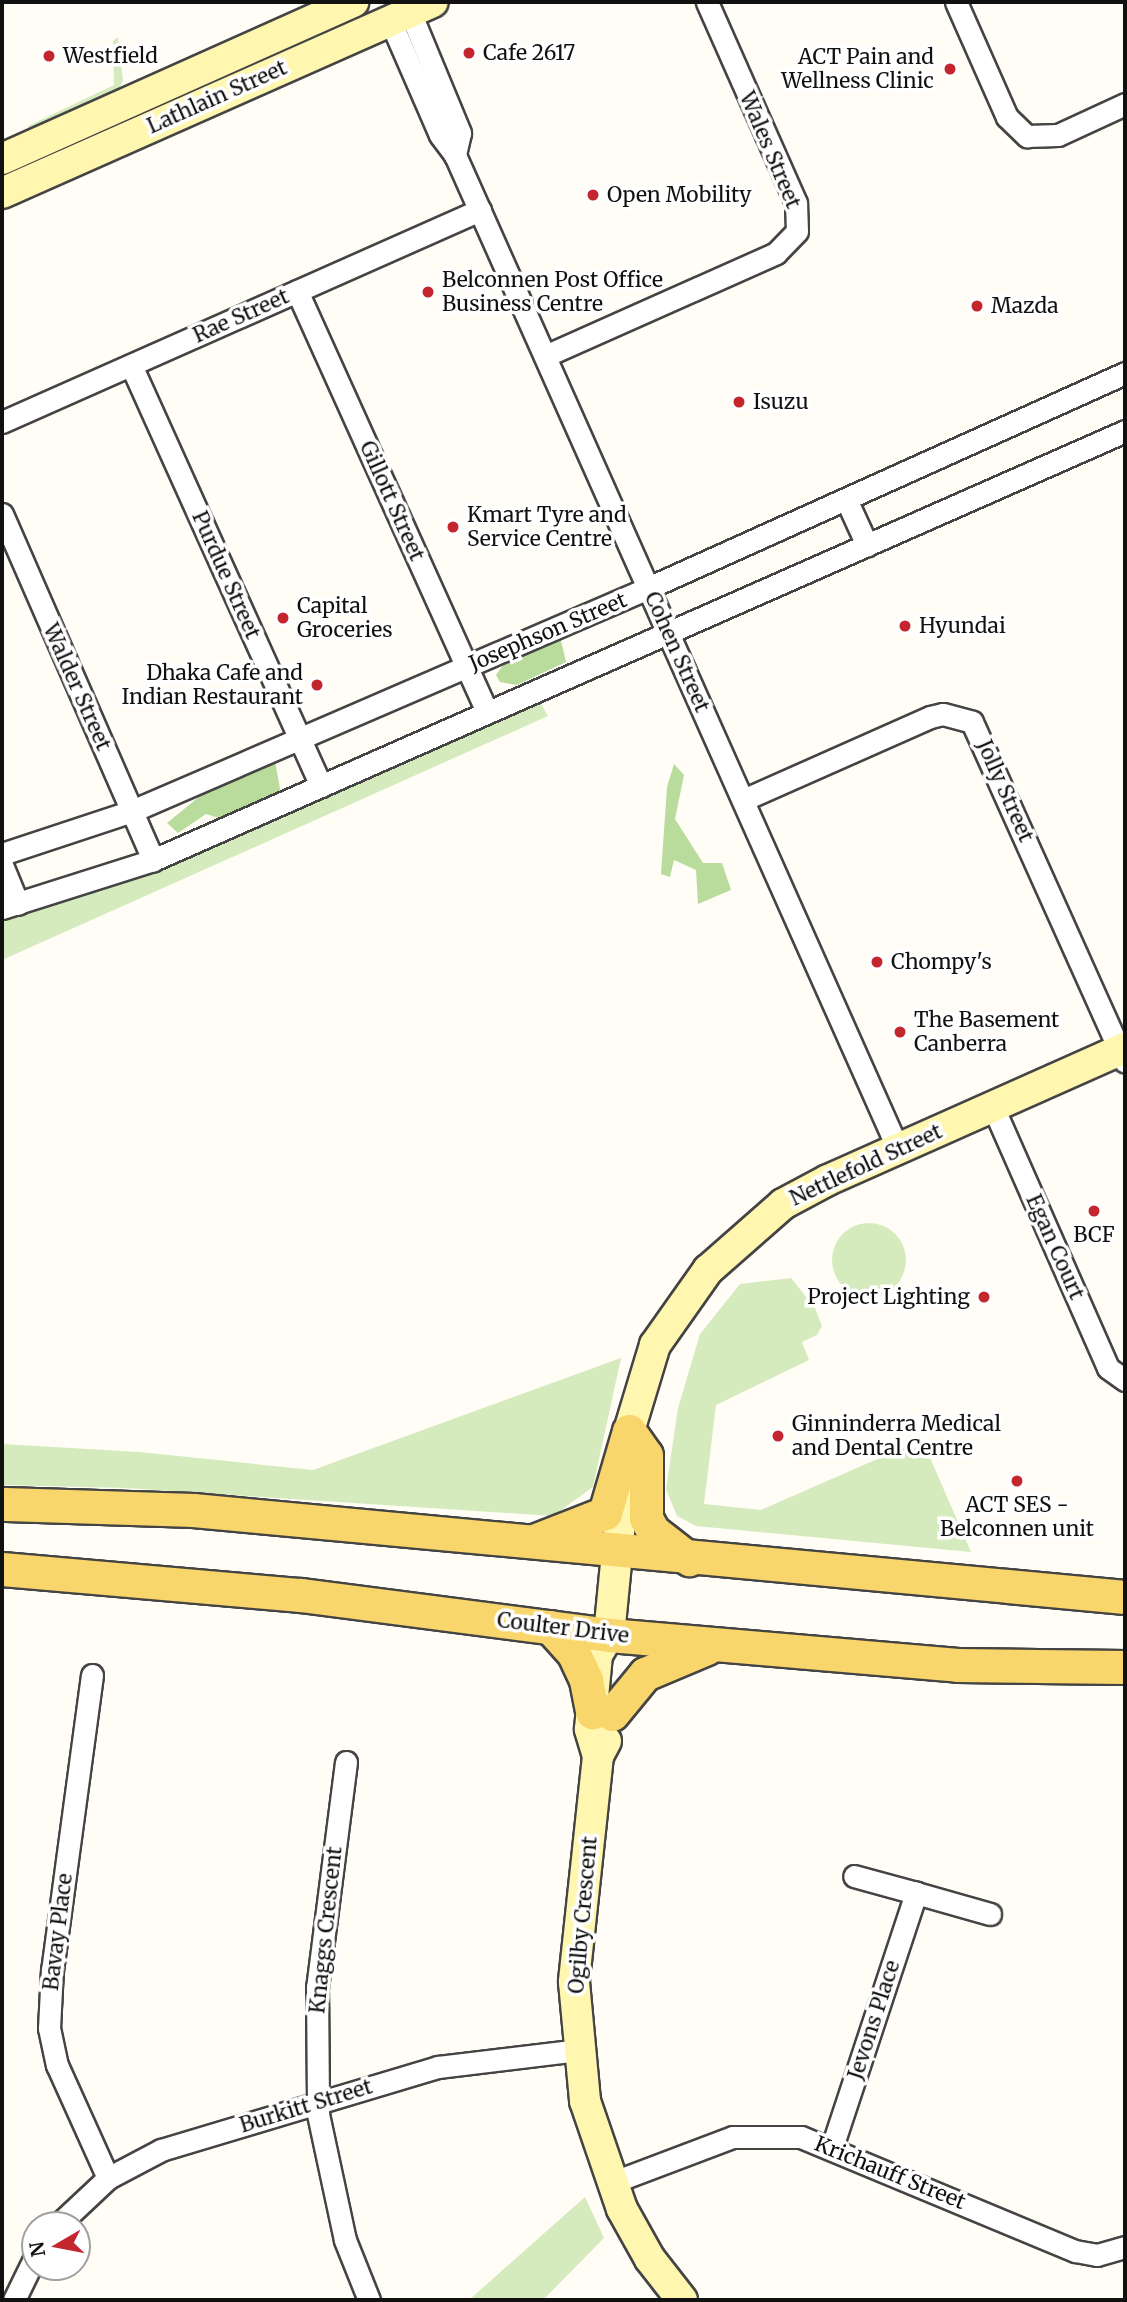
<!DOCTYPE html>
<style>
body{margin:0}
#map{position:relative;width:1127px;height:2302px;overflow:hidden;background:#fffdf5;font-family:Merriweather,serif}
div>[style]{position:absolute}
.green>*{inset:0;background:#d5ebbd}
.round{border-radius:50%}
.forest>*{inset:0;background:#b9dc9c}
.roads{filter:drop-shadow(2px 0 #444) drop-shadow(-2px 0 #444) drop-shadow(0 2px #444) drop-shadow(0 -2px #444)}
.street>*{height:21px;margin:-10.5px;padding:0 10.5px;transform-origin:10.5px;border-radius:10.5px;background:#fff}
.secondary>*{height:30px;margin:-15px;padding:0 15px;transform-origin:15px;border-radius:15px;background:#fff6b0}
.primary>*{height:33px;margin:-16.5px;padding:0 16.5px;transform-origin:16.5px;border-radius:16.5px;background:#f9d66b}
.dots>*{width:19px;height:19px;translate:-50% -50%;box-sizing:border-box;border:4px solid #fff;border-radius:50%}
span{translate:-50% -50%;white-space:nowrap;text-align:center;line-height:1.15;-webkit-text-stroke:7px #fff;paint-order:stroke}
.poi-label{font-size:21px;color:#111}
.left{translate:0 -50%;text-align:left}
.right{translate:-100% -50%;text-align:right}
.street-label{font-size:21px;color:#111}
.frame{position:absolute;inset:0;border:4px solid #111;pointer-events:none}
.north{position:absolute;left:21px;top:2211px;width:70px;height:70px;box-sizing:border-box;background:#fff;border:2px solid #a0a0a0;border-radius:50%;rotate:260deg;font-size:19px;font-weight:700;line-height:28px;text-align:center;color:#111}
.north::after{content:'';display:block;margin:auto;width:24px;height:32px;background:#c4262e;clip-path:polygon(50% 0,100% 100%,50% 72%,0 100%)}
</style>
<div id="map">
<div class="green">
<i style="clip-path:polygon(118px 37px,123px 81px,116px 93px,30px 132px,28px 126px,114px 85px,113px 41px)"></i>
<i style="clip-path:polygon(540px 702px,548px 716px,2px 960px,2px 918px,156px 871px)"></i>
<i class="round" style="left:832px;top:1223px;width:74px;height:74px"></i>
<i style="clip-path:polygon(791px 1278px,815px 1308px,822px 1326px,817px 1335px,802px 1342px,809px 1360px,716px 1405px,704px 1504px,761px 1510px,907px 1446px,909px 1450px,924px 1444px,971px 1552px,696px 1526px,677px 1516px,666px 1489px,678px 1408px,700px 1334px,740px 1284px)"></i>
<i style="clip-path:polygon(621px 1358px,593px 1487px,553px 1516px,126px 1488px,2px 1485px,2px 1444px,139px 1452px,313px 1470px)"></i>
<i style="clip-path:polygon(585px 2197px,604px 2238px,543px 2300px,469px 2300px)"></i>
</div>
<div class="forest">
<i style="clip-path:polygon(560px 636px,566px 662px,517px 685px,500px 682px,496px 675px,506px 661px)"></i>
<i style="clip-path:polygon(275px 761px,281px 794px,219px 818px,206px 814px,178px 833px,167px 823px,200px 796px)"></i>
<i style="clip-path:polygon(674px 764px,684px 775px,675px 819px,703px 863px,722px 863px,731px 890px,698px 904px,696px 870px,674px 860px,670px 877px,661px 874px,667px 787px)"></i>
</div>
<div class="roads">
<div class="street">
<i style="left:956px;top:2px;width:126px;rotate:66.1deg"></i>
<i style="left:1007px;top:117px;width:28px;rotate:44deg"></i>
<i style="left:1027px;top:136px;width:31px;rotate:-2deg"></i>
<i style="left:1058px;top:135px;width:74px;rotate:-24.8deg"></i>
<i style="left:410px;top:12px;width:131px;rotate:67.5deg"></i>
<i style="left:460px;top:133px;width:23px;rotate:103deg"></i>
<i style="left:390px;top:20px;width:125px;rotate:66.5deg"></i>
<i style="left:440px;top:135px;width:25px;rotate:53deg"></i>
<i style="left:455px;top:155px;width:1088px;rotate:65.98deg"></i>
<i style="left:297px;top:291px;width:461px;rotate:65.7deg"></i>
<i style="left:545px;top:356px;width:253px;rotate:-24deg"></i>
<i style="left:776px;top:253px;width:30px;rotate:-46deg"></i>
<i style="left:797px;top:231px;width:28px;rotate:-92deg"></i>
<i style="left:796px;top:203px;width:220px;rotate:-113.9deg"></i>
<i style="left:131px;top:365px;width:462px;rotate:65.7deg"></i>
<i style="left:2px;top:422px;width:523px;rotate:-23.92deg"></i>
<i style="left:846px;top:499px;width:51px;rotate:65.5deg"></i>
<i style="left:2px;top:514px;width:378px;rotate:66.4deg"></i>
<i style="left:743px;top:800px;width:205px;rotate:-23.9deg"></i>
<i style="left:930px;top:717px;width:13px;rotate:-13deg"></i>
<i style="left:943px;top:714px;width:30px;rotate:15deg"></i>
<i style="left:972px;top:722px;width:372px;rotate:65.8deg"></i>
<i style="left:2px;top:854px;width:137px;rotate:-18.3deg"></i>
<i style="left:132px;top:811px;width:562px;rotate:-23.37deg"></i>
<i style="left:648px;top:588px;width:523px;rotate:-24.26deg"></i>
<i style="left:2px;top:865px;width:42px;rotate:67.7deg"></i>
<i style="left:2px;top:908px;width:158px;rotate:-17.6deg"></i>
<i style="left:153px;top:860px;width:1062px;rotate:-23.81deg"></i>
<i style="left:993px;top:1107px;width:285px;rotate:66.2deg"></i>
<i style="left:1108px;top:1368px;width:21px;rotate:35deg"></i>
<i style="left:92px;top:1675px;width:297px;rotate:97.7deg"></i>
<i style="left:52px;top:1969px;width:59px;rotate:92.9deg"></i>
<i style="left:49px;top:2028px;width:38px;rotate:78deg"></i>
<i style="left:57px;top:2065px;width:124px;rotate:65.7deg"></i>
<i style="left:346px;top:1762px;width:227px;rotate:97.3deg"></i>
<i style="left:317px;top:1987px;width:127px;rotate:89.5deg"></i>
<i style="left:318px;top:2114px;width:129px;rotate:77.9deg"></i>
<i style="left:345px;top:2240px;width:65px;rotate:68.2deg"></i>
<i style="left:916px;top:1893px;width:77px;rotate:15.8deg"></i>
<i style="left:832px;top:2147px;width:268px;rotate:-71.7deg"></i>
<i style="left:916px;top:1893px;width:64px;rotate:-164.7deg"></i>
<i style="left:611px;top:2183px;width:130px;rotate:-20.7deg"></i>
<i style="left:733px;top:2137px;width:68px"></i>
<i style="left:801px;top:2137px;width:297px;rotate:22.6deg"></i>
<i style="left:1075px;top:2251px;width:22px;rotate:10deg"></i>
<i style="left:1097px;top:2255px;width:29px;rotate:-16deg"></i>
<i style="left:58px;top:2225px;width:69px;rotate:-43.2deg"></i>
<i style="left:108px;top:2178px;width:60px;rotate:-27.8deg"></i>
<i style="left:161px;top:2150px;width:289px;rotate:-16.7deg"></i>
<i style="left:438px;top:2067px;width:141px;rotate:-6.9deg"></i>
<i style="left:14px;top:2300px;width:48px;rotate:-64deg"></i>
</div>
<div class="secondary">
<i style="left:2px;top:159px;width:385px;rotate:-24.1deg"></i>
<i style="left:2px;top:193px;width:471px;rotate:-23.9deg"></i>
<i style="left:606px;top:1741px;width:17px;rotate:118deg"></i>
<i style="left:598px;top:1756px;width:227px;rotate:96.1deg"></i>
<i style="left:574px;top:1982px;width:120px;rotate:84.7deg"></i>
<i style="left:585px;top:2101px;width:114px;rotate:71.1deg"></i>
<i style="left:622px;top:2209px;width:57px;rotate:60.8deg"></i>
<i style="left:650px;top:2259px;width:52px;rotate:52deg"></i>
<i style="left:598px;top:1756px;width:28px;rotate:-107deg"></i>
<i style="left:590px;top:1729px;width:74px;rotate:-84.6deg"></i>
<i style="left:597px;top:1655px;width:23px;rotate:-59deg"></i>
<i style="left:609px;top:1635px;width:205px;rotate:-84.4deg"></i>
<i style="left:629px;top:1431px;width:90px;rotate:-73.2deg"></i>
<i style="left:655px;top:1345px;width:92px;rotate:-54.8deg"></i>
<i style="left:708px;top:1270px;width:100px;rotate:-41.3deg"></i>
<i style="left:783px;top:1204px;width:51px;rotate:-28.1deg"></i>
<i style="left:828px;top:1180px;width:325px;rotate:-24deg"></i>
</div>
<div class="primary">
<i style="left:629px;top:1431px;width:29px;rotate:55deg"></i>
<i style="left:646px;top:1455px;width:63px;rotate:90deg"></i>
<i style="left:646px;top:1518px;width:15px;rotate:62deg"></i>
<i style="left:653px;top:1531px;width:46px;rotate:37.9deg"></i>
<i style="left:2px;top:1504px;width:191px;rotate:1.8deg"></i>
<i style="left:193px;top:1510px;width:936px;rotate:5.33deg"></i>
<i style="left:536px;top:1540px;width:74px;rotate:-21.4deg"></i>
<i style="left:605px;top:1513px;width:85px;rotate:-73.7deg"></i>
<i style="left:2px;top:1569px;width:300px;rotate:5deg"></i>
<i style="left:301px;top:1595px;width:311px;rotate:7.4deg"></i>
<i style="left:609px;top:1635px;width:350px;rotate:4.9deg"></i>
<i style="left:958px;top:1665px;width:167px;rotate:0.7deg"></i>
<i style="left:550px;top:1627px;width:36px;rotate:48deg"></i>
<i style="left:574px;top:1654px;width:29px;rotate:65deg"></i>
<i style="left:586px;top:1680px;width:33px;rotate:79deg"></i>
<i style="left:612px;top:1714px;width:52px;rotate:-50.5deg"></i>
<i style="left:645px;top:1674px;width:67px;rotate:-22.8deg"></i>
</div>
</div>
<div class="dots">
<i style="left:469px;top:53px;background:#c4262e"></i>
<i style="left:49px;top:56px;background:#c4262e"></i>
<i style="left:950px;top:69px;background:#c4262e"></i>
<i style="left:593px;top:195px;background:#c4262e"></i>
<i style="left:428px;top:292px;background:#c4262e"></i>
<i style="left:977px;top:306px;background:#c4262e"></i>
<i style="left:739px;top:402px;background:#c4262e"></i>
<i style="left:453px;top:527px;background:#c4262e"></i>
<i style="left:283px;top:618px;background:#c4262e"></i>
<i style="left:905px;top:626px;background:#c4262e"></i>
<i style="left:317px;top:685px;background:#c4262e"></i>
<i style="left:877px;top:962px;background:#c4262e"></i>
<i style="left:900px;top:1032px;background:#c4262e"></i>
<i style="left:1094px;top:1211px;background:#c4262e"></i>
<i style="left:984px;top:1297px;background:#c4262e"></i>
<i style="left:778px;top:1436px;background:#c4262e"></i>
<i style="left:1017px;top:1481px;background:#c4262e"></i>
</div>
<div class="poi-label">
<span class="left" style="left:483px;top:53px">Cafe 2617</span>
<span class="left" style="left:63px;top:56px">Westfield</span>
<span class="right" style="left:934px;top:69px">ACT Pain and<br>Wellness Clinic</span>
<span class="left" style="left:607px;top:195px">Open Mobility</span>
<span class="left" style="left:442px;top:292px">Belconnen Post Office<br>Business Centre</span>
<span class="left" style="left:991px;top:306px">Mazda</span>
<span class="left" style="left:753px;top:402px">Isuzu</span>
<span class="left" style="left:467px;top:527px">Kmart Tyre and<br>Service Centre</span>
<span class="left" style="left:297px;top:618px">Capital<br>Groceries</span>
<span class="left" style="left:919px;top:626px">Hyundai</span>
<span class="right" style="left:303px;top:685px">Dhaka Cafe and<br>Indian Restaurant</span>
<span class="left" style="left:891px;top:962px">Chompy's</span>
<span class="left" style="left:914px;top:1032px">The Basement<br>Canberra</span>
<span style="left:1094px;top:1235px">BCF</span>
<span class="right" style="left:970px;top:1297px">Project Lighting</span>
<span class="left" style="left:792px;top:1436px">Ginninderra Medical<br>and Dental Centre</span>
<span style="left:1017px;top:1517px">ACT SES -<br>Belconnen unit</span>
</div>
<div class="street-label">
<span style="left:217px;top:97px;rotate:-24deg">Lathlain Street</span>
<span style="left:770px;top:150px;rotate:67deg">Wales Street</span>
<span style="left:241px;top:316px;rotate:-24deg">Rae Street</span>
<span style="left:392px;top:501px;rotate:66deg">Gillott Street</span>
<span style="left:226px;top:575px;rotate:66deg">Purdue Street</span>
<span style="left:548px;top:632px;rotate:-23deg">Josephson Street</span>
<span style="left:677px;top:652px;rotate:66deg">Cohen Street</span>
<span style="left:77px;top:687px;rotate:66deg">Walder Street</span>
<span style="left:1005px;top:791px;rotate:66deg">Jolly Street</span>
<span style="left:866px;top:1165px;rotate:-25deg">Nettlefold Street</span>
<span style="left:1055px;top:1247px;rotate:66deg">Egan Court</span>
<span style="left:563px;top:1628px;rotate:7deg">Coulter Drive</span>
<span style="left:583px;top:1915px;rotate:-85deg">Ogilby Crescent</span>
<span style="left:326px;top:1930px;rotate:-84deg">Knaggs Crescent</span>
<span style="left:58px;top:1932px;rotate:-83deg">Bavay Place</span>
<span style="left:874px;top:2020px;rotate:-72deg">Jevons Place</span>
<span style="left:306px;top:2106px;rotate:-17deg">Burkitt Street</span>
<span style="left:890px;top:2173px;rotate:22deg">Krichauff Street</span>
</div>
<div class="frame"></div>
<div class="north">N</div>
</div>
